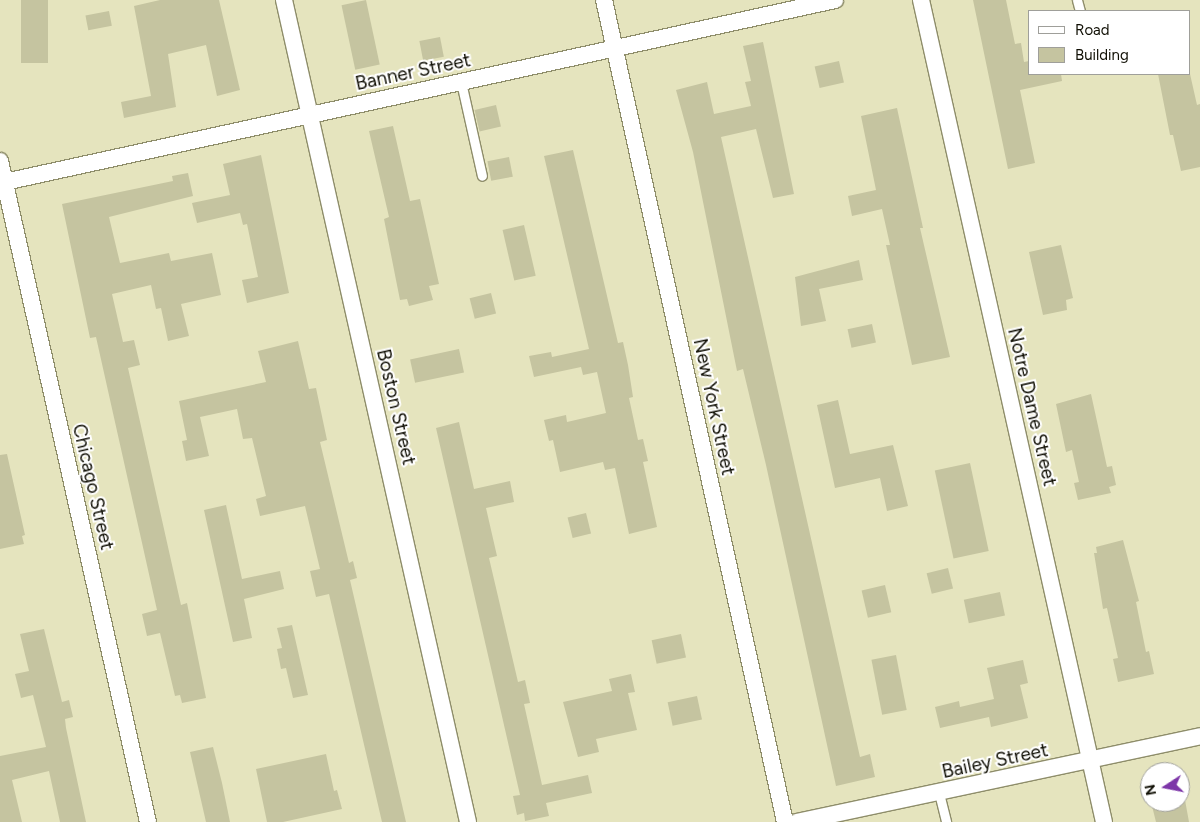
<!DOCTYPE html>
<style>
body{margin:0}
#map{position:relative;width:1200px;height:822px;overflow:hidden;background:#e5e4be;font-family:Figtree,sans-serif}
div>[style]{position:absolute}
.building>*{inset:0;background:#c5c4a0;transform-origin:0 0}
.roads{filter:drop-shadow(1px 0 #8e8d6a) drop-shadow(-1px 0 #8e8d6a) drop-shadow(0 1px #8e8d6a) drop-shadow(0 -1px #8e8d6a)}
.service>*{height:9px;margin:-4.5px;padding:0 4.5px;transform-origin:4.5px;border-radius:4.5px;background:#fff}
.minor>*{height:16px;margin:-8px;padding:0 8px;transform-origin:8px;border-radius:8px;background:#fff}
span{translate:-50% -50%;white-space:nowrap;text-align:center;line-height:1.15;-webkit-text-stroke:4px #fff;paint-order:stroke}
.street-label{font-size:19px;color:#0f0e03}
.legend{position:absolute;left:1028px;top:10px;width:162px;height:65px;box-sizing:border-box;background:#fff;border:1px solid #9f9f9a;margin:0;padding:6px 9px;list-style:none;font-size:15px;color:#0f0e03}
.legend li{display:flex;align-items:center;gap:10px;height:25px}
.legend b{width:25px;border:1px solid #9f9f9a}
.north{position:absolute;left:1140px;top:762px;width:50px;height:50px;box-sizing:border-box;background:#fff;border:1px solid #9f9f9a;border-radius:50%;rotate:259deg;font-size:14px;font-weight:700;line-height:20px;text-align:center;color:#0f0e03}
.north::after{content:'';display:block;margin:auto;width:18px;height:22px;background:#7d36a8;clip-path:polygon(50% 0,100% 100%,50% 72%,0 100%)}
</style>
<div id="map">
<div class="building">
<i style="left:21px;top:0;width:27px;height:63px"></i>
<i style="clip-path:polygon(160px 0,219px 0,240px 90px,217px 96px,206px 45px,168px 54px,176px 107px,124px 118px,121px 102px,151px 96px,134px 6px)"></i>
<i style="left:366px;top:0;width:66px;height:25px;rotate:78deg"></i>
<i style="clip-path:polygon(973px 0,1006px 0,1015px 44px,1021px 43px,1024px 62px,1029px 61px,1029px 74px,1061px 74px,1062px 81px,1020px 90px,1035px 163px,1008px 169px)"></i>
<i style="left:109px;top:11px;width:15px;height:24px;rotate:79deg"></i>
<i style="left:440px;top:37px;width:20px;height:21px;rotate:79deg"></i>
<i style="clip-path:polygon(763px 42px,794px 194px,773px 198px,756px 129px,721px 137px,860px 757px,870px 754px,875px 777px,836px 786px,766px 465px,743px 369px,737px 371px,693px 152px,676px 90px,707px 82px,714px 114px,751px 106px,745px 82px,751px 81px,743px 46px)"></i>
<i style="left:839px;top:61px;width:22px;height:25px;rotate:77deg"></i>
<i style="clip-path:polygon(1158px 74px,1190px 74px,1197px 105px,1200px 104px,1200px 167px,1181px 171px,1173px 135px,1170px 135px)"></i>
<i style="left:496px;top:105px;width:22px;height:22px;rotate:77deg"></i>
<i style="clip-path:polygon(897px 108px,923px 228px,920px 228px,950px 357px,912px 365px,886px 245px,890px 245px,882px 209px,852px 216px,848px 196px,876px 190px,861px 116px)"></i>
<i style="clip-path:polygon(393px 126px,410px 201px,420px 199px,439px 284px,429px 286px,433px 300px,409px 306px,407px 299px,400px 300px,396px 280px,384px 219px,389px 217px,369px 131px)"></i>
<i style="clip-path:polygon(573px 150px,618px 343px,623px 342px,628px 365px,633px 397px,629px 398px,638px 440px,643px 439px,648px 461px,643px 462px,657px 527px,629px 534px,615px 468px,605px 470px,603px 462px,560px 472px,553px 440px,549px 441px,544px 420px,566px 415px,567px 422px,606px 413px,597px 372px,583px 375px,581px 367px,534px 377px,529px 356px,551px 352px,552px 357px,589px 349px,544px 156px)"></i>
<i style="clip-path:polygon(261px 155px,289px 293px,247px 303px,242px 280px,258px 277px,247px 224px,243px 225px,240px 213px,197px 223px,192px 203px,230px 195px,223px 164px)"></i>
<i style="left:509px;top:157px;width:20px;height:22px;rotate:79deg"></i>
<i style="clip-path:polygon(188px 173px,193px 196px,109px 217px,120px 263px,169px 253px,171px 261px,212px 253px,221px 295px,181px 304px,189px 336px,168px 341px,161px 308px,156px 309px,151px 285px,112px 294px,123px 342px,134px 340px,140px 365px,128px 368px,181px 605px,187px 603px,206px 698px,182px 703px,180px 695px,175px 696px,160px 633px,147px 636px,142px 614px,157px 610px,96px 337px,90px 338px,62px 204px,173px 181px,172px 176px)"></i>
<i style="left:524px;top:225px;width:52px;height:22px;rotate:77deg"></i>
<i style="clip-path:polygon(1061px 245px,1073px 298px,1066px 300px,1067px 310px,1043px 315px,1029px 252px)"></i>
<i style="clip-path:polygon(859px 260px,863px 280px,819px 289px,826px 321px,801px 326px,795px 277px)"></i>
<i style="left:491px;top:293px;width:21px;height:22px;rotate:76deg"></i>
<i style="left:872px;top:324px;width:19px;height:25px;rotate:78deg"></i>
<i style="clip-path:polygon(298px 341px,309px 389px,316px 388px,327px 440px,320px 442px,349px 563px,353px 561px,357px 578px,350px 580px,406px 822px,382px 822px,329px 594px,316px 597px,310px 571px,320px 569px,305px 506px,260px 516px,256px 499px,266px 496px,252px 438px,243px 439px,237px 409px,200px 417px,209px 456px,186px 461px,182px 441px,187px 440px,179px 401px,266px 382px,258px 351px)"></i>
<i style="left:459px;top:349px;width:24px;height:50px;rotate:78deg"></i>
<i style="clip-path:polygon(1091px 394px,1107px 467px,1112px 466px,1116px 485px,1109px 487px,1111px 493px,1078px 500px,1074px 483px,1079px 482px,1072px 450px,1066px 452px,1056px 404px)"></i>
<i style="clip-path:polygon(838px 400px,850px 454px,893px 445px,908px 506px,887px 511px,880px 478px,835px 488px,817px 405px)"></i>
<i style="clip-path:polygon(459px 422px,474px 489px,510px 481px,514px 502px,486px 508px,497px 556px,489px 558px,518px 682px,525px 680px,530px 703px,524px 704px,542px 785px,588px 775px,592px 793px,546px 803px,549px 816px,525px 821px,524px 813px,517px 815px,513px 796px,520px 795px,436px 428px)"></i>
<i style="clip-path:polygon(7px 454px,25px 535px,22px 536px,24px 544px,0 549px,0 455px)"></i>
<i style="left:970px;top:463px;width:90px;height:36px;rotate:78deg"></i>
<i style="clip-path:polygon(226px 505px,242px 579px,280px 571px,284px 589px,244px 599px,252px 638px,233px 642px,204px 510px)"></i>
<i style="left:586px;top:513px;width:21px;height:19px;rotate:76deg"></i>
<i style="clip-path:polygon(1123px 540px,1139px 601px,1136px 602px,1146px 652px,1149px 651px,1154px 674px,1118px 682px,1113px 659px,1118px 658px,1107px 608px,1103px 609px,1094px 553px,1097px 553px,1096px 547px)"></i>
<i style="left:948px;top:568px;width:21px;height:22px;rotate:76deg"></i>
<i style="left:885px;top:585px;width:28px;height:24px;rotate:77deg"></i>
<i style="left:1000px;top:592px;width:24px;height:37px;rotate:78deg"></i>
<i style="clip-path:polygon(292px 625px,308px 695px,293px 698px,286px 668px,281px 669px,277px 649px,282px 648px,277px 628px)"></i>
<i style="clip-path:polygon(44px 629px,62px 702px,69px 700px,73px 717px,65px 719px,66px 728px,86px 822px,60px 822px,49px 771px,12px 780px,22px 822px,0 822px,0 756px,46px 747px,33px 695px,21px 698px,15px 674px,29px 671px,20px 634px)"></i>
<i style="left:681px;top:634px;width:24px;height:30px;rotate:78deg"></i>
<i style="left:896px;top:655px;width:56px;height:25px;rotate:79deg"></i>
<i style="clip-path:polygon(1023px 660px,1028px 683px,1020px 685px,1028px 718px,991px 727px,989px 717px,940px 728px,935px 707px,959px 701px,960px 707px,994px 699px,987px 668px)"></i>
<i style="clip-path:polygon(631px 674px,635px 692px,628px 693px,637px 730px,596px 739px,599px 752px,578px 757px,563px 702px,612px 691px,609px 679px)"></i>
<i style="left:697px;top:696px;width:24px;height:30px;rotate:78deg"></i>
<i style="clip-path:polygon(213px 747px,222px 783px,230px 822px,206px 822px,190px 752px)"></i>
<i style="clip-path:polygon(326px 754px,334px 791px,337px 790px,342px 809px,283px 822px,267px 822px,256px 769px)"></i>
<i style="clip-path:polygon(1181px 778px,1189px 822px,1156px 822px,1151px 802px,1180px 802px)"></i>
</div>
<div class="roads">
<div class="service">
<i style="left:1077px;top:0;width:11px;rotate:75deg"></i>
<i style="left:461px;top:82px;width:96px;rotate:77.4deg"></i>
<i style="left:939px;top:793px;width:30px;rotate:76deg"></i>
</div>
<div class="minor">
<i style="left:284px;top:0;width:842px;rotate:77.38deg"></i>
<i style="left:604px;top:0;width:842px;rotate:77.58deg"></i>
<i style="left:921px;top:0;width:842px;rotate:77.45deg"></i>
<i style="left:0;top:161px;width:677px;rotate:77.38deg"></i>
<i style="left:0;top:183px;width:855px;rotate:-12.36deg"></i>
<i style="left:797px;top:822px;width:412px;rotate:-12deg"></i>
</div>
</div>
<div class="street-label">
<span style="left:413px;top:72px;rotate:-12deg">Banner Street</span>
<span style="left:396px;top:407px;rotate:77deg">Boston Street</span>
<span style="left:714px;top:407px;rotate:78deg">New York Street</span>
<span style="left:1032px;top:407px;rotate:77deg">Notre Dame Street</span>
<span style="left:93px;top:487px;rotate:77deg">Chicago Street</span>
<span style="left:995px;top:761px;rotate:-12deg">Bailey Street</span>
</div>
<ul class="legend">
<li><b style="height:6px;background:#fff"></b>Road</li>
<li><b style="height:14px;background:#c5c4a0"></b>Building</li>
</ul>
<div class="north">N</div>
</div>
